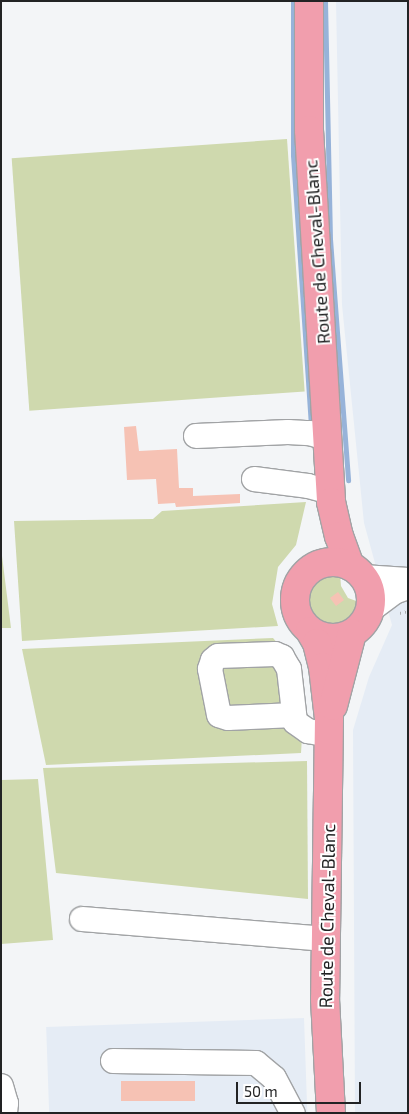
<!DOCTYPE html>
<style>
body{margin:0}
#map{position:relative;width:409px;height:1114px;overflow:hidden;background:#f3f5f7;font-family:"Exo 2",sans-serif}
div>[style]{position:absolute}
.built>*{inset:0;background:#e5ecf5;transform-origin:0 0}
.green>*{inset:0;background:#cfd9ae;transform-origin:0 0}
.stream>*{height:5px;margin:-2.5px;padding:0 2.5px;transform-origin:2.5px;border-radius:2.5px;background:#97b3d9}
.building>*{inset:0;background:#f6c2b4;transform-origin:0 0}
.path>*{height:3px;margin-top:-1.5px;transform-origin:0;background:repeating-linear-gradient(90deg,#aaacae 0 1px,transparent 0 5px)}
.roads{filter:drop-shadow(1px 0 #a1a3a5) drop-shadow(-1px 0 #a1a3a5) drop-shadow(0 1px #a1a3a5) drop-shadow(0 -1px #a1a3a5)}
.minor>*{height:24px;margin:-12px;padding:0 12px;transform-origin:12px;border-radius:12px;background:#fff}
.major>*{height:28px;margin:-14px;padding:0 14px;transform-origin:14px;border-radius:14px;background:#f19ead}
.major>.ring{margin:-14px;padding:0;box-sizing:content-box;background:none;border:28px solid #f19ead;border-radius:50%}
span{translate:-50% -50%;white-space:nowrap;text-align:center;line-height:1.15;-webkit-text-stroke:4px #fff;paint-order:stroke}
.street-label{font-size:18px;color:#222324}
.frame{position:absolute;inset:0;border:2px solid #222324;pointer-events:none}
.scale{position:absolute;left:236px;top:1082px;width:125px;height:22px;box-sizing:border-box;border:2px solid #222324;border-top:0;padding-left:6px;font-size:15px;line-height:18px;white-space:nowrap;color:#222324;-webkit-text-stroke:4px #fff;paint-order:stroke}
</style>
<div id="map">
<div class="built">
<i style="clip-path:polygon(336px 1px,408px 1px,408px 1113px,355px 1113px,353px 730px,369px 677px,392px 625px,364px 523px,342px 305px)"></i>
<i style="left:304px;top:1018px;width:95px;height:258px;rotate:88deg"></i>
</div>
<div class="green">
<i style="left:287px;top:139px;width:253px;height:276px;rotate:86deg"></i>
<i style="clip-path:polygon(306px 502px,296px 545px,278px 567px,272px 604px,278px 626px,22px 641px,14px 521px,153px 519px,162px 511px)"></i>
<i style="clip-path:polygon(1px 548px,11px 628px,1px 628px)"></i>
<i style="clip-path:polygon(328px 574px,340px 574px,341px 586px,348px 598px,359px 602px,354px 615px,340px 625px,329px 626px,318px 621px,308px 608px,307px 597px,310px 586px,318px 578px)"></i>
<i style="clip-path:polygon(273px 638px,296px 665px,303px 722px,301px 753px,46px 765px,22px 649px)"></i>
<i style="clip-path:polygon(307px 761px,308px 899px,56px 873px,43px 768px)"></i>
<i style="clip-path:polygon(38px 779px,53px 940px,1px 944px,1px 780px)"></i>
</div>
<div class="stream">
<i style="left:293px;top:1px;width:154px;rotate:90deg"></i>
<i style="left:293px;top:155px;width:270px;rotate:86.2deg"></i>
<i style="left:325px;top:1px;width:238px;rotate:88.8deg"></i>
<i style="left:330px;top:239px;width:242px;rotate:85.7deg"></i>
</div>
<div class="building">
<i style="clip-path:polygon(136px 426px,139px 451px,177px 449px,179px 488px,193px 488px,193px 496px,240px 494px,240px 503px,176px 507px,175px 503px,158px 504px,156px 479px,127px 480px,124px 427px)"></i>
<i style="left:338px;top:592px;width:10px;height:10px;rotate:53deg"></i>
<i style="left:195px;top:1081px;width:20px;height:74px;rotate:90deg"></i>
</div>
<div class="path">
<i style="left:400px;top:613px;width:8px;rotate:-14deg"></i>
</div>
<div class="roads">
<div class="minor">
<i style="left:196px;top:436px;width:92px;rotate:-2.5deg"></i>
<i style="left:288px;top:432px;width:22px;rotate:3deg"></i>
<i style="left:310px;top:433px;width:20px;rotate:18deg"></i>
<i style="left:254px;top:479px;width:54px;rotate:7.4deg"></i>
<i style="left:308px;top:486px;width:23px;rotate:15deg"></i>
<i style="left:363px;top:577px;width:45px;rotate:3.8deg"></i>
<i style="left:369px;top:611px;width:31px;rotate:-37deg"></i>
<i style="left:394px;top:592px;width:15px;rotate:-20deg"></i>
<i style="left:294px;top:715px;width:66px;rotate:177.4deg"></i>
<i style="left:228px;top:718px;width:9px;rotate:-162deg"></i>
<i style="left:219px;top:715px;width:47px;rotate:-101.1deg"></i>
<i style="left:210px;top:669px;width:9px;rotate:-72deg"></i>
<i style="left:213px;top:660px;width:6px;rotate:-39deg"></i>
<i style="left:218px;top:656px;width:57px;rotate:-2deg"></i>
<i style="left:275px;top:654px;width:8px;rotate:23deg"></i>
<i style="left:282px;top:657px;width:14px;rotate:60deg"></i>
<i style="left:289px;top:669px;width:53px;rotate:83.5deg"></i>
<i style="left:295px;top:722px;width:16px;rotate:35deg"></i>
<i style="left:308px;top:731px;width:21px;rotate:11deg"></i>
<i style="left:82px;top:919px;width:245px;rotate:4.7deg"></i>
<i style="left:113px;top:1061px;width:143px;rotate:0.8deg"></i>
<i style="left:256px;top:1063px;width:23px;rotate:40deg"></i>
<i style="left:274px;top:1078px;width:40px;rotate:62deg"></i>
<i style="left:1px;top:1086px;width:18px;rotate:74deg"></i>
<i style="left:6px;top:1103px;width:10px;rotate:96deg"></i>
</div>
<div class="major">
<i style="left:309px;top:1px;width:129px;rotate:90deg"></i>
<i style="left:309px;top:130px;width:373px;rotate:86.6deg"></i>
<i style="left:331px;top:502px;width:35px;rotate:77deg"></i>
<i style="left:339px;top:536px;width:32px;rotate:70deg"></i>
<i class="ring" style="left:295px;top:562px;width:48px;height:48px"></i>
<i style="left:310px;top:631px;width:14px;rotate:60deg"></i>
<i style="left:317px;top:643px;width:25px;rotate:76deg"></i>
<i style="left:323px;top:667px;width:52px;rotate:83.4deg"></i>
<i style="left:329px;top:719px;width:280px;rotate:90.8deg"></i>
<i style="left:325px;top:999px;width:114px;rotate:87deg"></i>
<i style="left:333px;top:706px;width:75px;rotate:-75.4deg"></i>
</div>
</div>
<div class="street-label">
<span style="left:317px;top:252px;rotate:-94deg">Route de Cheval-Blanc</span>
<span style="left:327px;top:916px;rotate:-89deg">Route de Cheval-Blanc</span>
</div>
<div class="frame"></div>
<div class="scale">50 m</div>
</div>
